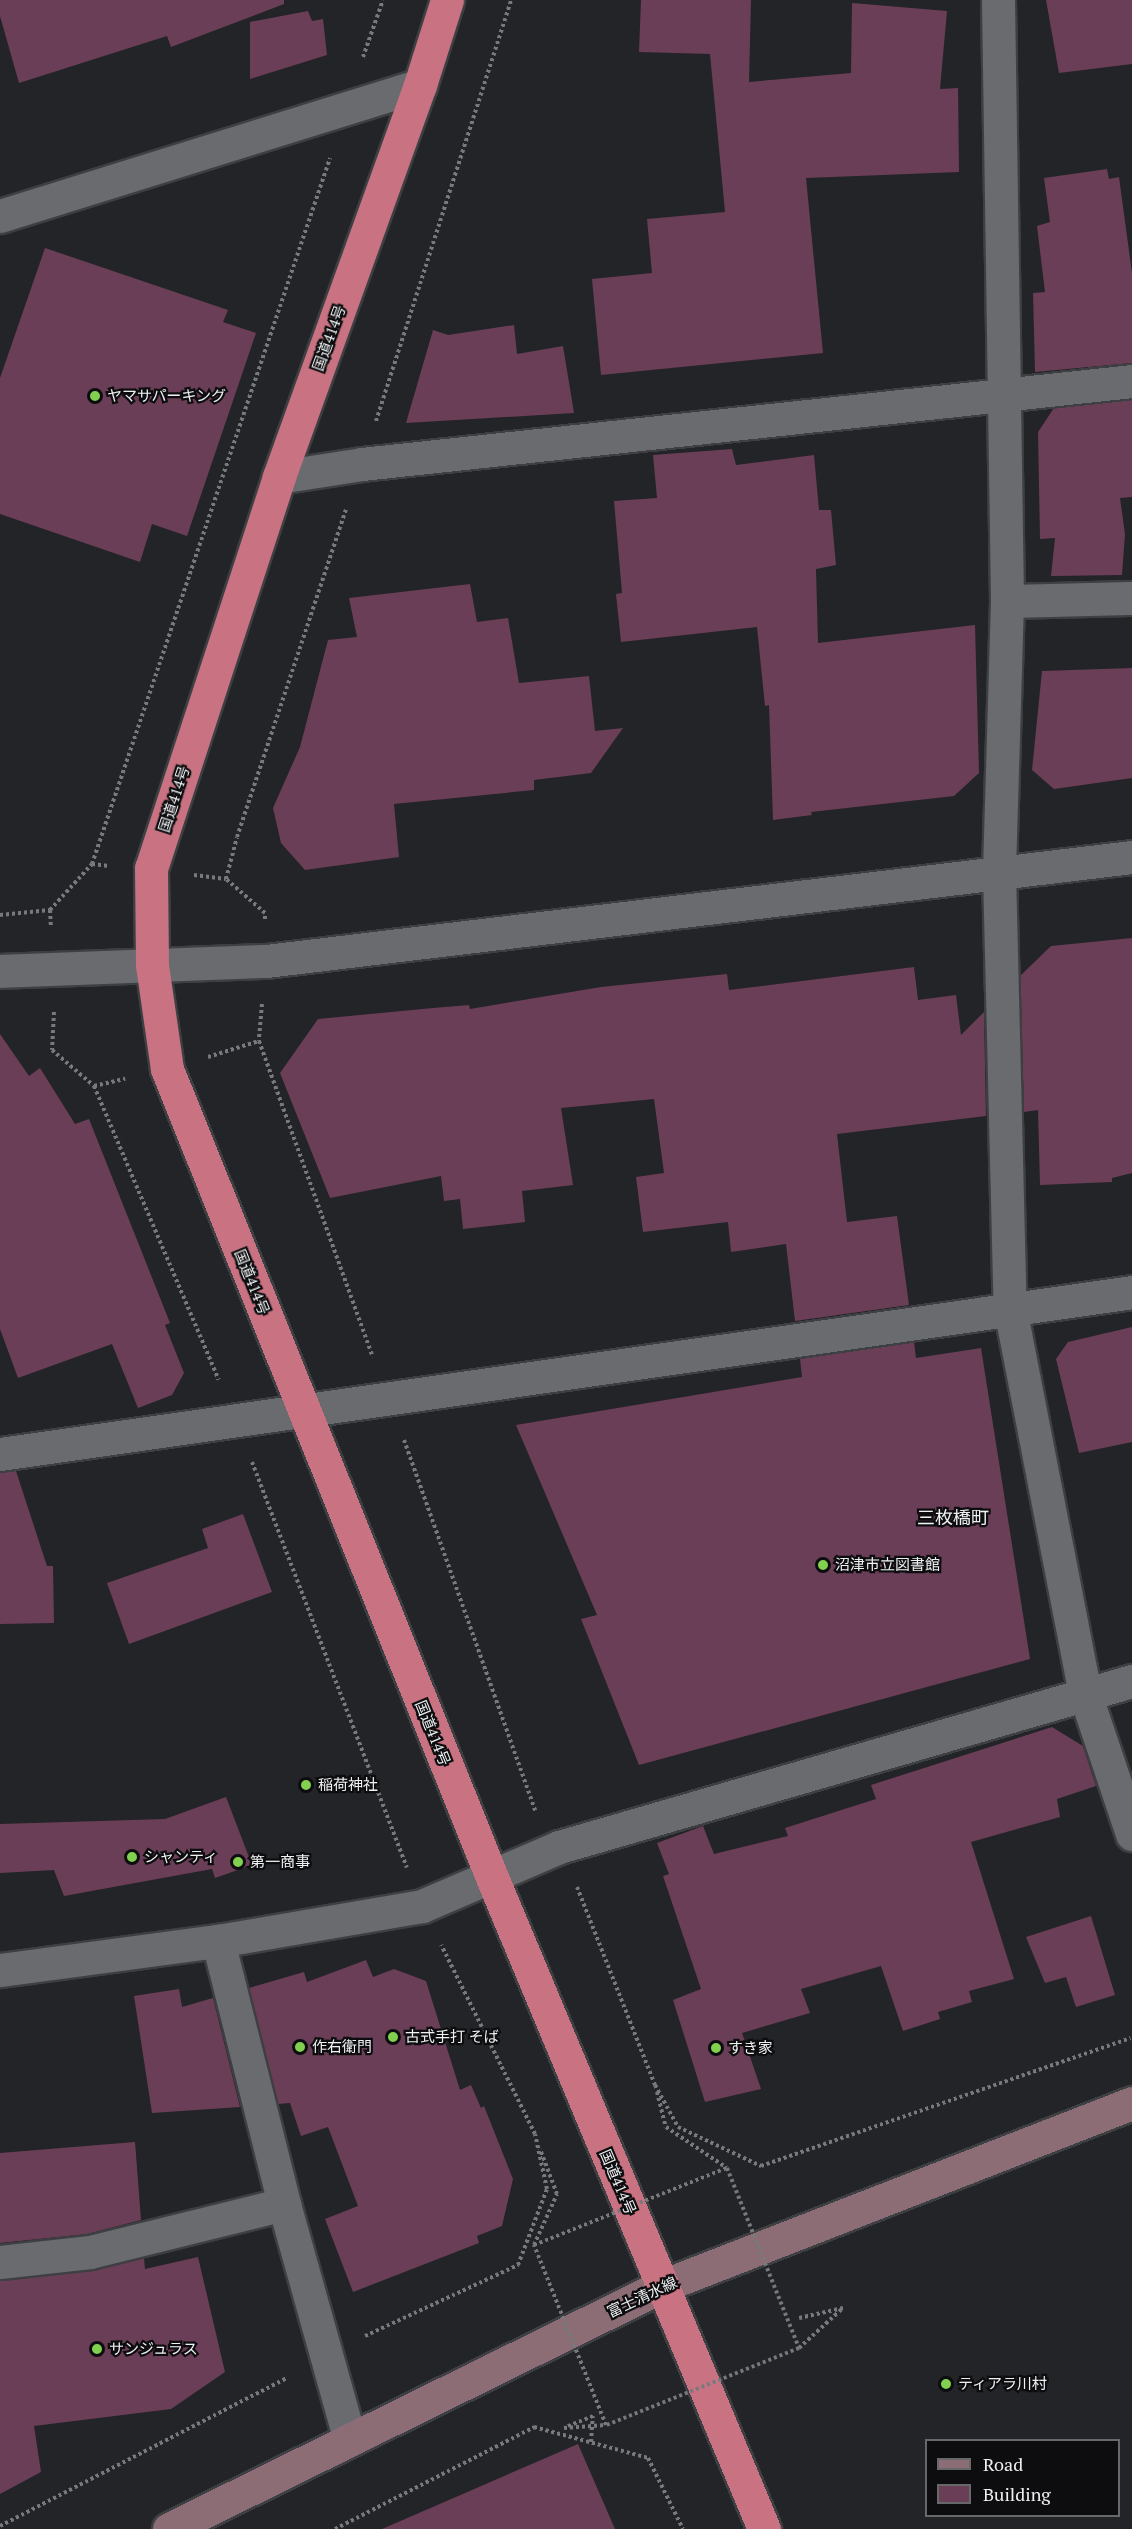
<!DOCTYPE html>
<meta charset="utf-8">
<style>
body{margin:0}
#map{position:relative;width:1132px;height:2529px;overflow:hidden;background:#222427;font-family:"PT Serif","Noto Sans JP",serif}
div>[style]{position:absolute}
.building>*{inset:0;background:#6b3e57}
.path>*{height:4px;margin-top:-2px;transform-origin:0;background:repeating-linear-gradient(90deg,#77797c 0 3px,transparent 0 6px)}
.roads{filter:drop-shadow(2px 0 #3e3f42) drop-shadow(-2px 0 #3e3f42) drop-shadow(0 2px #3e3f42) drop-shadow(0 -2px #3e3f42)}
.minor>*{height:33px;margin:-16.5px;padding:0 16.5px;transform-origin:16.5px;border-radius:16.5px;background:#696b6f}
.tertiary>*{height:33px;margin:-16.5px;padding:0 16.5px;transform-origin:16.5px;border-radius:16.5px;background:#696b6f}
.secondary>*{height:33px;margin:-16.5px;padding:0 16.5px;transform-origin:16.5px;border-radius:16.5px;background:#8c6d76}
.trunk>*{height:33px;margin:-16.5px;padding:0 16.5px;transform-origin:16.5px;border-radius:16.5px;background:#c87282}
.path-bridge>*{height:4px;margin-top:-2px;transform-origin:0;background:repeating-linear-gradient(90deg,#77797c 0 3px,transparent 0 6px)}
.dots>*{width:16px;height:16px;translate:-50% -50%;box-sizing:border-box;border:3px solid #0d0d0f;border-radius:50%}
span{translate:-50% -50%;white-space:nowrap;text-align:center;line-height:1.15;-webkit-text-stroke:4.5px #0d0d0f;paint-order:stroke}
.street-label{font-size:15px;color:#eef0f2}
.poi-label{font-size:15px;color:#eef0f2}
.left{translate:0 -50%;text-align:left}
.quarter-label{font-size:18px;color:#eef0f2}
.legend{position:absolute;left:925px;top:2439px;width:195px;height:78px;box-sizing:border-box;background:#0d0d0f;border:2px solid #67686a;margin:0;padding:8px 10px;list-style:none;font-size:18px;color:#eef0f2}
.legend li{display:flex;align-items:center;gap:12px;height:30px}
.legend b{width:30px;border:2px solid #67686a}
</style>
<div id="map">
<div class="building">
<i style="clip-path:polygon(0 0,284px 0,284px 4px,171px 47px,167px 36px,19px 83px,0 16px)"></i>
<i style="clip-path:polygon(641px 0,751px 0,749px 82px,851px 73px,852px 3px,947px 11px,940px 89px,958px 88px,959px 172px,806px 178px,823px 353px,601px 375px,592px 279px,652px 273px,647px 219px,725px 212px,710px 54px,639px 52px)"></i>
<i style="clip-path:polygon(1046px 0,1132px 0,1132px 64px,1059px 73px)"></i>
<i style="clip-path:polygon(308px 11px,312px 21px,323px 19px,327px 55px,250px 79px,250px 22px)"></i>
<i style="clip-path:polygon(1107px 169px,1109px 179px,1119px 177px,1132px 273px,1132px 363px,1035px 372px,1033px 293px,1045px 292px,1037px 226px,1050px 222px,1044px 178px)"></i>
<i style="clip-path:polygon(45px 248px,228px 310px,223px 322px,256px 333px,187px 536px,152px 524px,140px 562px,0 514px,0 378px)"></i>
<i style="clip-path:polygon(514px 325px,517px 354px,563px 346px,574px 413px,406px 423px,433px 330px,448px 335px)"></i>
<i style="clip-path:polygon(1132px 400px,1132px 497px,1120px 498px,1125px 534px,1122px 575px,1051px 576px,1055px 538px,1040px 539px,1038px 432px,1054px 408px)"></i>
<i style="clip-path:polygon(732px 449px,736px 465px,814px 455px,819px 510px,831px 510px,836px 565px,816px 569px,818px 643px,975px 625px,979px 773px,954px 796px,811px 812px,812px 815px,773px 820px,769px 705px,765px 706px,757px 627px,621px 642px,616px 594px,622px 593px,614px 501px,657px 498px,653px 455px)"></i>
<i style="clip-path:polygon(470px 584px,477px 622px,508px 618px,519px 683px,589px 676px,595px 731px,623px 728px,591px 773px,534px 780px,534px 790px,394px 804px,399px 857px,305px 870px,281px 843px,273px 808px,300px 747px,328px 640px,357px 637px,349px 598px)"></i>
<i style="clip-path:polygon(1132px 668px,1132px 778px,1054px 789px,1032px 770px,1042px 671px)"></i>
<i style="clip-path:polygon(1132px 938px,1132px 1173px,1112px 1178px,1112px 1182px,1040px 1185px,1038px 1110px,1024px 1112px,1020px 976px,1051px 946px)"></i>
<i style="clip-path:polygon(914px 967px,918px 1000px,956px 995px,961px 1035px,984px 1012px,986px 1116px,837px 1134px,847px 1222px,897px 1216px,909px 1305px,795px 1321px,786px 1244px,731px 1252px,728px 1222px,643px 1232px,636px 1177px,664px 1173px,654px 1099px,561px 1108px,573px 1185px,522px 1191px,525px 1222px,463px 1229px,460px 1199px,444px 1201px,441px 1176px,330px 1198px,280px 1073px,318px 1019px,433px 1008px,469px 1005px,470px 1009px,601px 987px,727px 974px,729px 990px)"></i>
<i style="clip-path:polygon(0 1034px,29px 1076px,40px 1068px,75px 1124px,89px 1119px,170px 1323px,165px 1325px,184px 1373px,172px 1395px,138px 1408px,112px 1344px,18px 1378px,0 1329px)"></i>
<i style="clip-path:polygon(1132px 1327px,1132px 1442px,1079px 1453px,1056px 1359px,1068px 1342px)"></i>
<i style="clip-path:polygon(914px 1342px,916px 1358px,981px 1348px,1030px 1659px,639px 1765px,581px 1619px,597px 1615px,516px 1425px,802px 1377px,800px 1359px)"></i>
<i style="clip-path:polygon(16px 1471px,47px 1566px,53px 1566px,54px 1623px,0 1624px,0 1472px)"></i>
<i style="clip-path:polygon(243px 1514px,272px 1592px,129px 1644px,107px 1583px,208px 1548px,202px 1529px)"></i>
<i style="clip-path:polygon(1052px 1727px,1083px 1746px,1096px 1786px,1057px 1799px,1060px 1817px,971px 1842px,1014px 1979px,969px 1991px,972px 2002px,938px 2012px,940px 2019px,903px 2031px,881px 1966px,801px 1989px,810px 2013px,742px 2033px,761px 2089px,705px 2102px,673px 2000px,701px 1989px,663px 1876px,669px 1874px,657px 1843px,703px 1826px,714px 1854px,788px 1836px,785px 1828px,876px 1799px,871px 1785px)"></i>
<i style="clip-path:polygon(226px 1797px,252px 1865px,215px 1878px,212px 1869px,64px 1896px,54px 1870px,0 1873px,0 1824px,165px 1819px)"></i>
<i style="clip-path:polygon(1091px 1916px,1115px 1995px,1076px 2007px,1066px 1977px,1045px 1983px,1026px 1937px)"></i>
<i style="clip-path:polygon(366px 1960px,373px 1977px,394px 1969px,426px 1981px,460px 2090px,471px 2085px,481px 2108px,484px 2106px,513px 2179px,502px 2226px,477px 2236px,479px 2243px,353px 2292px,325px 2219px,358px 2206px,328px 2127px,301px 2136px,290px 2103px,278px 2104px,249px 1988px,304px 1972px,307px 1982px)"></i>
<i style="clip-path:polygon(179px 1989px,182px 2007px,213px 1998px,240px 2107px,152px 2113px,134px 1996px)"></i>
<i style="clip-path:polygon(135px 2142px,141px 2220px,87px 2234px,0 2243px,0 2153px)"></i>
<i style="clip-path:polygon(198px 2257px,225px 2372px,171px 2409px,34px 2426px,41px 2472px,0 2494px,0 2280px,92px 2271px,144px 2258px,145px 2269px)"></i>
<i style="clip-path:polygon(578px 2444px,615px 2529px,382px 2529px)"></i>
</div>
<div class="path">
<i style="left:363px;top:57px;width:60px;rotate:-70.7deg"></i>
<i style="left:376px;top:421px;width:442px;rotate:-72.2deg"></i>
<i style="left:92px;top:864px;width:17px;rotate:7deg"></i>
<i style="left:194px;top:875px;width:32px;rotate:7deg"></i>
<i style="left:50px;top:910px;width:17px;rotate:87deg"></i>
<i style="left:0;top:915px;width:50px;rotate:-5.7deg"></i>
<i style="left:50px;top:910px;width:62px;rotate:-47.6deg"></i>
<i style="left:92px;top:864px;width:745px;rotate:-71.37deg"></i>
<i style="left:265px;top:919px;width:6px;rotate:-90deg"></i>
<i style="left:265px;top:913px;width:52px;rotate:-138.9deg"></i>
<i style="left:226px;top:879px;width:43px;rotate:-75.3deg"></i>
<i style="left:237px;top:837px;width:345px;rotate:-71.6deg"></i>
<i style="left:262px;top:1004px;width:37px;rotate:95deg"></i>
<i style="left:259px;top:1041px;width:336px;rotate:70.2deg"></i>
<i style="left:54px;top:1012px;width:38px;rotate:93deg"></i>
<i style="left:52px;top:1050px;width:55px;rotate:40.6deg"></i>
<i style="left:94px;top:1086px;width:319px;rotate:67deg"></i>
<i style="left:208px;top:1057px;width:53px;rotate:-17.4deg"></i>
<i style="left:94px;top:1086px;width:32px;rotate:-13deg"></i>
<i style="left:404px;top:1440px;width:395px;rotate:70.5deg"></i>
<i style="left:252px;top:1462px;width:434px;rotate:69.1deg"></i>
<i style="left:577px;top:1887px;width:213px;rotate:68.5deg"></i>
<i style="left:655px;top:2085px;width:48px;rotate:61.3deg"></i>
<i style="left:678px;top:2127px;width:92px;rotate:25.2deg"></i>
<i style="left:761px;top:2166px;width:391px;rotate:-19.1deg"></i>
<i style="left:657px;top:2092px;width:36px;rotate:76deg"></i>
<i style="left:666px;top:2127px;width:73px;rotate:33.9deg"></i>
<i style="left:534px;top:2245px;width:56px;rotate:-65.7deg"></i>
<i style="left:557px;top:2194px;width:48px;rotate:-110.7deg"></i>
<i style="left:365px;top:2336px;width:169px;rotate:-24.9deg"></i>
<i style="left:518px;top:2265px;width:81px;rotate:-69.1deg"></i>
<i style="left:547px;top:2189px;width:56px;rotate:-102.3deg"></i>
<i style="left:535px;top:2134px;width:211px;rotate:-116.4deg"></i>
<i style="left:799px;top:2348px;width:59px;rotate:-42.3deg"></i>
<i style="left:843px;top:2308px;width:45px;rotate:167.2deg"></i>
<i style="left:591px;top:2442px;width:26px;rotate:-86deg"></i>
<i style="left:0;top:2526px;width:323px;rotate:-27.3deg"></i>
<i style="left:335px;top:2529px;width:224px;rotate:-27.1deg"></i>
<i style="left:534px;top:2427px;width:118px;rotate:15.2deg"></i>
<i style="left:648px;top:2458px;width:79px;rotate:63.8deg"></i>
</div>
<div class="roads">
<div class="minor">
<i style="left:998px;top:0;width:601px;rotate:89.14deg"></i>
<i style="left:1007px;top:601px;width:271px;rotate:91.7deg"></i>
<i style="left:999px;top:872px;width:436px;rotate:88.6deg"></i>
<i style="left:1010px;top:1308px;width:393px;rotate:79deg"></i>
<i style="left:1085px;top:1694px;width:148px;rotate:71.4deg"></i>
<i style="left:0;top:216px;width:440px;rotate:-17.3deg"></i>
<i style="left:279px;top:477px;width:84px;rotate:-8.9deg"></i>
<i style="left:362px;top:464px;width:774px;rotate:-6.15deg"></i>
<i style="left:1007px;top:601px;width:125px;rotate:-1.4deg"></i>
<i style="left:0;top:1454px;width:1144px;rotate:-8.14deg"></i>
<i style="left:218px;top:1941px;width:271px;rotate:75.9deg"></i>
<i style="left:284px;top:2204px;width:242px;rotate:74.4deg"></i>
<i style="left:0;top:1970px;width:220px;rotate:-7.6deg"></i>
<i style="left:218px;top:1941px;width:207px;rotate:-9.7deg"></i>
<i style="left:422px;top:1906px;width:149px;rotate:-23.3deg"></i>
<i style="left:559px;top:1847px;width:597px;rotate:-16.16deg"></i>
<i style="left:0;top:2262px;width:91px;rotate:-6.3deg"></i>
<i style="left:90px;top:2252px;width:200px;rotate:-13.9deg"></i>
</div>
<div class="tertiary">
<i style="left:0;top:971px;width:266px;rotate:-2.2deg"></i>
<i style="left:266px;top:961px;width:872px;rotate:-6.85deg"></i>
</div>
<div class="secondary">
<i style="left:169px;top:2529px;width:550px;rotate:-26.24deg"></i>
<i style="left:662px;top:2286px;width:504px;rotate:-21.27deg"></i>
</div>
<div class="trunk">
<i style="left:447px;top:0;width:89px;rotate:107.6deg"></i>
<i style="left:420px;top:85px;width:417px;rotate:109.8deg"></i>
<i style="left:279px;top:477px;width:411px;rotate:108.1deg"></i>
<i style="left:151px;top:868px;width:97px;rotate:89.4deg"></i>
<i style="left:152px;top:965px;width:105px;rotate:81.8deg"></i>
<i style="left:167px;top:1069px;width:869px;rotate:68.1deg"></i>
<i style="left:491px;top:1875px;width:709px;rotate:67.34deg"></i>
</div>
</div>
<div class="path-bridge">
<i style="left:727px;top:2168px;width:194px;rotate:68.2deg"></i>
<i style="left:799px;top:2348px;width:208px;rotate:158.2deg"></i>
<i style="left:606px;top:2425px;width:194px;rotate:-111.8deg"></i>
<i style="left:534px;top:2245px;width:208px;rotate:-21.8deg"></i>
<i style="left:593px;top:2416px;width:31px;rotate:158deg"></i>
<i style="left:564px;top:2428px;width:42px;rotate:-4.1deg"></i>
</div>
<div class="dots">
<i style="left:95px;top:396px;background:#82d04f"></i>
<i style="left:823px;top:1565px;background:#82d04f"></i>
<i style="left:306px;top:1785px;background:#82d04f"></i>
<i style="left:132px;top:1857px;background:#82d04f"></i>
<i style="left:238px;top:1862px;background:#82d04f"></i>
<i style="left:393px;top:2037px;background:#82d04f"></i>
<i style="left:300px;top:2047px;background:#82d04f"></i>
<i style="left:716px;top:2048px;background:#82d04f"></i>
<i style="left:97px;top:2349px;background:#82d04f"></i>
<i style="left:946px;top:2384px;background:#82d04f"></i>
</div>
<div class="street-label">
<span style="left:329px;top:338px;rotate:-70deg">国道414号</span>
<span style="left:174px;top:799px;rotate:-72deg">国道414号</span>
<span style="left:252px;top:1282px;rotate:68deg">国道414号</span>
<span style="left:433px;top:1733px;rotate:68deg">国道414号</span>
<span style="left:618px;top:2182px;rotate:67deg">国道414号</span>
<span style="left:642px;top:2297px;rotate:-25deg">富士清水線</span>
</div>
<div class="poi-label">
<span class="left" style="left:107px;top:396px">ヤマサパーキング</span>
<span class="left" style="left:835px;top:1565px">沼津市立図書館</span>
<span class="left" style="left:318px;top:1785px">稲荷神社</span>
<span class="left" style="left:144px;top:1857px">シャンティ</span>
<span class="left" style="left:250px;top:1862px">第一商事</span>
<span class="left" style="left:405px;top:2037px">古式手打 そば</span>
<span class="left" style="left:312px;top:2047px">作右衛門</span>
<span class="left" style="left:728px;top:2048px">すき家</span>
<span class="left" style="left:109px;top:2349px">サンジュラス</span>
<span class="left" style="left:958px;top:2384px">ティアラ川村</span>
</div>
<div class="quarter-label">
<span style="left:953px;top:1517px">三枚橋町</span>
</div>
<ul class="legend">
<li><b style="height:8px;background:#8c6d76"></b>Road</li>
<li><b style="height:16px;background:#6b3e57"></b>Building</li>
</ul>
</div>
